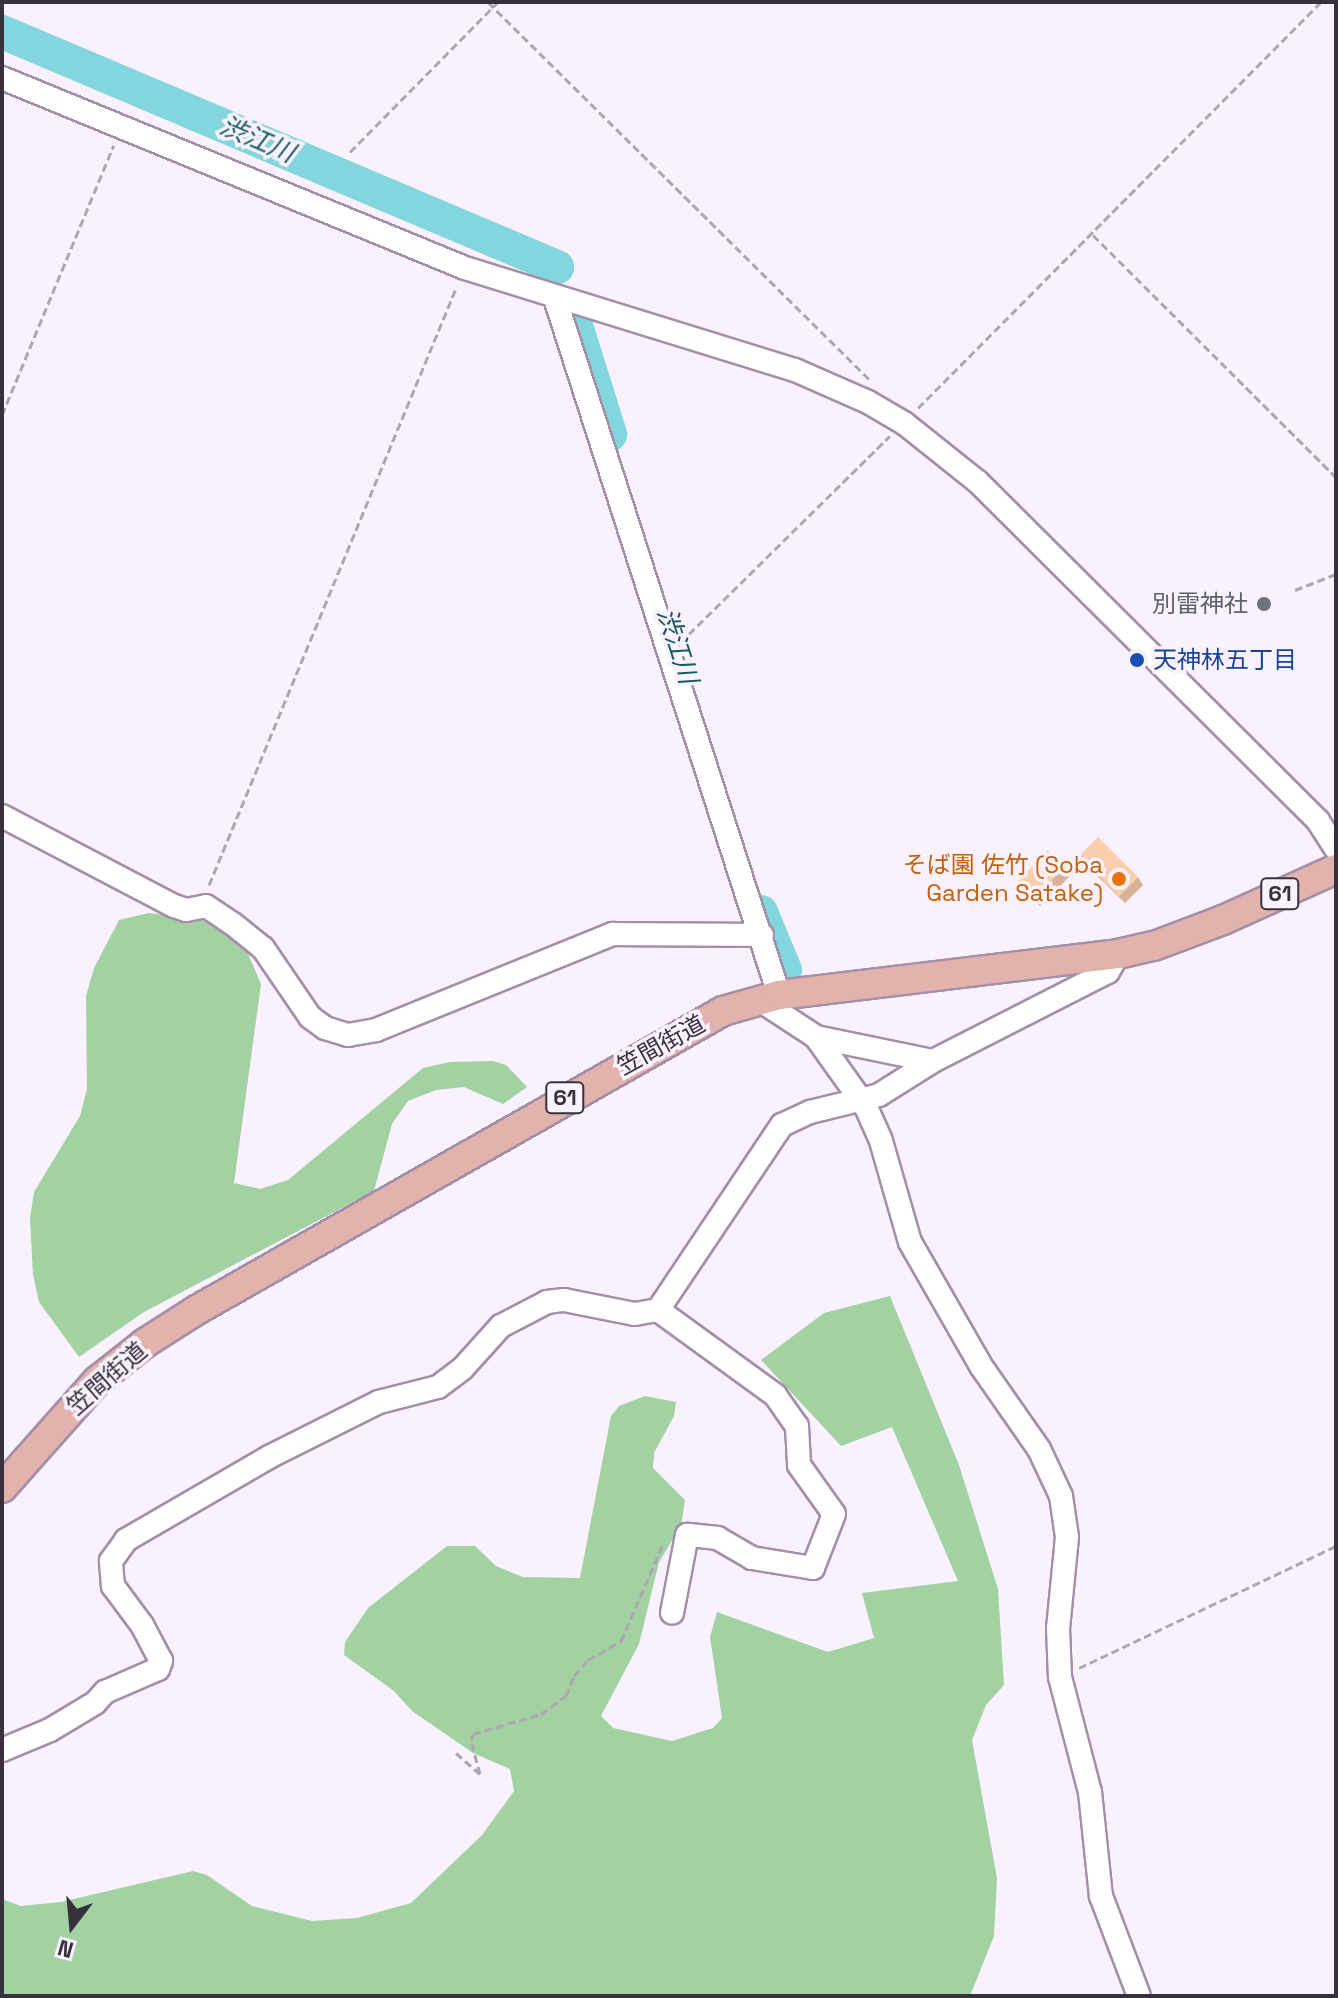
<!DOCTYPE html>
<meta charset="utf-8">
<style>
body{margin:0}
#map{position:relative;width:1338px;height:1998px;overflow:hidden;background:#faf1fe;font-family:"Space Grotesk","Noto Sans JP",sans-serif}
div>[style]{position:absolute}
.forest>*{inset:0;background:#a2d1a2}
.river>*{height:34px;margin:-17px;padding:0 17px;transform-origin:17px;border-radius:17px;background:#83d5de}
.path>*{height:3px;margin-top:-1.5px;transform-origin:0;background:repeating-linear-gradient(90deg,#afa6b3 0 8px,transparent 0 12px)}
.roads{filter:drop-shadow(2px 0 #a38faa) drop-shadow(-2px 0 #a38faa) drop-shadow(0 2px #a38faa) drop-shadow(0 -2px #a38faa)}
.minor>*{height:22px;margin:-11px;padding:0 11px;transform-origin:11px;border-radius:11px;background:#fff}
.major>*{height:28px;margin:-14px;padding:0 14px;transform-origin:14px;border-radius:14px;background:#e2b3ac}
.wall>*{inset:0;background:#d6b296}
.building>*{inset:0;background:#f9cfae;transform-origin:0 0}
.dots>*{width:22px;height:22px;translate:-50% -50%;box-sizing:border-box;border:4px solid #faf1fe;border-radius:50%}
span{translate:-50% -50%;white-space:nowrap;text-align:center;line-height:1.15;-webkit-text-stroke:7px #faf1fe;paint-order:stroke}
.shield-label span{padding:2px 6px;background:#faf1fe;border:2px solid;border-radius:6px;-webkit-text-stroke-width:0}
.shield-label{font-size:22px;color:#38303b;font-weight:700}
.worship-label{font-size:24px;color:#5b616d}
.right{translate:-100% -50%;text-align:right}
.transit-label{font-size:24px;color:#164399}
.left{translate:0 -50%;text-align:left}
.food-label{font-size:24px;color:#c56008}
.street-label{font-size:24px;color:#38303b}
.water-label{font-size:26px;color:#145a61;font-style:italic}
.frame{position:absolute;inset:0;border:4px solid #38303b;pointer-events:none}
.north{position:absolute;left:32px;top:1886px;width:80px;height:80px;-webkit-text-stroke:6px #faf1fe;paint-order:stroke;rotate:196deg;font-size:22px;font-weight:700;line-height:32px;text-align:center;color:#38303b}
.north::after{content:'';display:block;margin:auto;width:28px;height:36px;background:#38303b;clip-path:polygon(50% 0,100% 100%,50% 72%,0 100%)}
</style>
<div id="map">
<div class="forest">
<i style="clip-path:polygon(149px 913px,197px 919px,226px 928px,243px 942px,261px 984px,234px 1183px,260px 1189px,288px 1180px,423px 1068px,450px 1062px,493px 1061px,506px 1065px,527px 1087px,503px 1104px,464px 1087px,436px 1090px,408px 1101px,392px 1124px,374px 1191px,144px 1312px,79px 1357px,39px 1302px,33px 1275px,30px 1218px,34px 1192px,80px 1116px,87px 1089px,86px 996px,94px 968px,119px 920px)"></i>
<i style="clip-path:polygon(890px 1296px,959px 1465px,998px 1589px,1004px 1685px,986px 1705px,972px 1740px,997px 1878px,994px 1936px,970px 1996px,4px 1996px,2px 1899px,21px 1906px,61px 1902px,193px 1871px,207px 1875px,252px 1906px,312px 1921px,357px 1918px,411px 1903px,482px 1835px,514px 1791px,510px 1769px,473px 1753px,412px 1711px,394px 1691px,344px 1655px,345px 1642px,368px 1608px,447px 1546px,475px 1546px,496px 1566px,523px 1577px,580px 1578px,611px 1416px,619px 1406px,645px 1396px,676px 1402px,674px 1416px,654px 1453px,653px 1468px,685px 1500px,681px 1526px,659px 1562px,639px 1644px,601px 1716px,613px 1728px,672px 1741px,713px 1728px,722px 1718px,710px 1637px,717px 1612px,828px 1652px,874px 1638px,862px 1593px,958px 1581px,892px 1427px,841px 1446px,761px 1360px,824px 1313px)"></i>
</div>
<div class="river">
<i style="left:2px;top:32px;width:603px;rotate:22.95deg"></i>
<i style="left:574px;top:319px;width:121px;rotate:72.6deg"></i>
<i style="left:761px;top:912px;width:63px;rotate:67.5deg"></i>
</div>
<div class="path">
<i style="left:488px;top:2px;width:536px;rotate:44.7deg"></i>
<i style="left:350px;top:152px;width:211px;rotate:-45.4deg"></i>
<i style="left:1093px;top:235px;width:343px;rotate:44.9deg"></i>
<i style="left:918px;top:408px;width:572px;rotate:-45.21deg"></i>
<i style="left:2px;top:415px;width:292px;rotate:-67.5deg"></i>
<i style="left:1295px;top:590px;width:44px;rotate:-21.3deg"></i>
<i style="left:689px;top:634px;width:282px;rotate:-44.6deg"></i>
<i style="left:209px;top:885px;width:648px;rotate:-67.51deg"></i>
<i style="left:1079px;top:1668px;width:284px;rotate:-25.4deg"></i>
<i style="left:456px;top:1753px;width:32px;rotate:41deg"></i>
<i style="left:480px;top:1774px;width:35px;rotate:-105deg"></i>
<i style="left:471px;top:1740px;width:6px;rotate:-72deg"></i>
<i style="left:473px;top:1734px;width:71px;rotate:-16.4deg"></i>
<i style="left:541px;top:1714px;width:31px;rotate:-36deg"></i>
<i style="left:566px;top:1696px;width:22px;rotate:-68deg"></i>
<i style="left:574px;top:1676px;width:21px;rotate:-49deg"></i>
<i style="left:588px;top:1660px;width:38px;rotate:-30deg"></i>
<i style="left:621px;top:1641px;width:108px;rotate:-66.5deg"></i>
</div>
<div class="roads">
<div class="minor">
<i style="left:2px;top:78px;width:500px;rotate:22.31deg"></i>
<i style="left:465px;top:268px;width:345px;rotate:17.2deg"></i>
<i style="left:795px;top:370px;width:80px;rotate:23.7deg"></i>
<i style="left:868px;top:402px;width:42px;rotate:30.3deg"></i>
<i style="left:904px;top:423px;width:95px;rotate:38.6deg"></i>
<i style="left:978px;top:482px;width:480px;rotate:44.9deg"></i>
<i style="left:1318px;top:821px;width:33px;rotate:57deg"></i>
<i style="left:555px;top:298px;width:732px;rotate:72.18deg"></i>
<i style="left:2px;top:816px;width:194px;rotate:27.6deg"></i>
<i style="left:174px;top:906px;width:13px;rotate:18deg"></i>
<i style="left:186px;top:910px;width:20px;rotate:-11deg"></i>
<i style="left:206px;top:906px;width:32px;rotate:34deg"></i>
<i style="left:233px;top:924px;width:38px;rotate:39deg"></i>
<i style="left:263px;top:948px;width:83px;rotate:55.7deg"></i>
<i style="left:310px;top:1017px;width:19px;rotate:36deg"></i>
<i style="left:325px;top:1028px;width:24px;rotate:17deg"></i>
<i style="left:348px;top:1035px;width:28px;rotate:-10deg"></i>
<i style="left:376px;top:1030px;width:256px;rotate:-22.1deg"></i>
<i style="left:613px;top:934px;width:149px;rotate:0.4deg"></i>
<i style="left:758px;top:999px;width:69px;rotate:33.2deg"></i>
<i style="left:816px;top:1037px;width:86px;rotate:54.5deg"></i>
<i style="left:866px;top:1107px;width:37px;rotate:66deg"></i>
<i style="left:881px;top:1141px;width:105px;rotate:74deg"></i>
<i style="left:910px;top:1242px;width:143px;rotate:60.2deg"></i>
<i style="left:981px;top:1366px;width:101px;rotate:55.1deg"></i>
<i style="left:1039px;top:1449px;width:52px;rotate:64.9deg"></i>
<i style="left:1061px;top:1496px;width:41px;rotate:81.7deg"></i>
<i style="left:1067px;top:1537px;width:91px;rotate:95.6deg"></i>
<i style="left:1058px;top:1628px;width:49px;rotate:87.7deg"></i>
<i style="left:1060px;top:1677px;width:119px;rotate:75.4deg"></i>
<i style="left:1090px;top:1792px;width:105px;rotate:84deg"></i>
<i style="left:1101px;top:1896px;width:107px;rotate:69.2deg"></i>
<i style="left:816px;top:1037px;width:119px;rotate:11.6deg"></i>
<i style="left:658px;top:1310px;width:145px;rotate:36deg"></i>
<i style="left:775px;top:1395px;width:38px;rotate:55deg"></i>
<i style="left:797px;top:1426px;width:39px;rotate:87deg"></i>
<i style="left:799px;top:1465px;width:60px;rotate:54.5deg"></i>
<i style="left:834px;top:1514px;width:58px;rotate:111.3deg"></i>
<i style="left:813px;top:1568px;width:62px;rotate:-170.7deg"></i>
<i style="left:752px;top:1558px;width:39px;rotate:-150deg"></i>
<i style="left:718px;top:1538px;width:31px;rotate:-174deg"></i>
<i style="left:687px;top:1535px;width:79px;rotate:100.9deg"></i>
<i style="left:2px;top:1750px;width:52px;rotate:-22.6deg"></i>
<i style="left:50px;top:1730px;width:52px;rotate:-31deg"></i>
<i style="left:95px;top:1703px;width:15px;rotate:-48deg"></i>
<i style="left:105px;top:1692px;width:58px;rotate:-23.5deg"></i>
<i style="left:158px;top:1669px;width:9px;rotate:-69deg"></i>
<i style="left:161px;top:1661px;width:41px;rotate:-117.8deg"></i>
<i style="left:142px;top:1625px;width:49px;rotate:-126.6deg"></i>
<i style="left:113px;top:1586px;width:25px;rotate:-95deg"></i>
<i style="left:111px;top:1561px;width:26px;rotate:-54deg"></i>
<i style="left:126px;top:1540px;width:165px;rotate:-30.1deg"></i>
<i style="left:269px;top:1457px;width:123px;rotate:-26.6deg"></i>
<i style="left:379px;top:1402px;width:61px;rotate:-14.3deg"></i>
<i style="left:438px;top:1387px;width:31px;rotate:-37deg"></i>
<i style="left:463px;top:1368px;width:57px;rotate:-47.9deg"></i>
<i style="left:501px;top:1326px;width:52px;rotate:-27.6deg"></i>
<i style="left:547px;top:1302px;width:17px;rotate:-7deg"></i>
<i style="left:564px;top:1300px;width:72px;rotate:11.2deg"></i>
<i style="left:635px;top:1314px;width:23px;rotate:-10deg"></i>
<i style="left:658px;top:1310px;width:223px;rotate:-56.2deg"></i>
<i style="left:782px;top:1125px;width:31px;rotate:-25deg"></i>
<i style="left:810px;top:1112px;width:71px;rotate:-13.8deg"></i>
<i style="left:879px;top:1095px;width:64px;rotate:-32.2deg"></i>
<i style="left:933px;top:1061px;width:196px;rotate:-27deg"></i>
<i style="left:1108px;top:972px;width:21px;rotate:-61deg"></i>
</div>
<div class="major">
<i style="left:2px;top:1488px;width:143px;rotate:-48.4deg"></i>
<i style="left:97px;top:1381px;width:61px;rotate:-38.4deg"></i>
<i style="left:145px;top:1343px;width:59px;rotate:-32.6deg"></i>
<i style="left:195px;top:1311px;width:607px;rotate:-29.6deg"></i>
<i style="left:723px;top:1011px;width:58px;rotate:-15.9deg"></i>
<i style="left:779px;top:995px;width:341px;rotate:-6.9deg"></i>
<i style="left:1118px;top:954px;width:37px;rotate:-13deg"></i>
<i style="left:1154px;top:946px;width:74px;rotate:-20.6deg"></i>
<i style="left:1223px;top:920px;width:124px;rotate:-24.3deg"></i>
</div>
</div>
<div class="wall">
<i style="clip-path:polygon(1080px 857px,1138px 877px,1143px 885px,1125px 903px,1085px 864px)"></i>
<i style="clip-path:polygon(1065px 866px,1071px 875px,1040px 906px,1023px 890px,1017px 881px)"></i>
</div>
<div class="building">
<i style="left:1098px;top:837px;width:57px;height:27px;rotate:45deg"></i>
<i style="left:1047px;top:850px;width:24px;height:43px;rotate:42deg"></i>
</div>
<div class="dots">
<i style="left:1264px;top:604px;background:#6b7280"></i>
<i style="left:1137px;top:660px;background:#1a4fb4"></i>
<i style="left:1119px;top:879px;background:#e8710a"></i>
</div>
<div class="shield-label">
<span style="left:1280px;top:894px">61</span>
<span style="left:565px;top:1098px">61</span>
</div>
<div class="worship-label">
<span class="right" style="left:1248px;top:604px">別雷神社</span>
</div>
<div class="transit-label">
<span class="left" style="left:1153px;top:660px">天神林五丁目</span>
</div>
<div class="food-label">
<span class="right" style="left:1103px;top:879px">そば園 佐竹 (Soba<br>Garden Satake)</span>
</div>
<div class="street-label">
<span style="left:661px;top:1045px;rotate:-29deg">笠間街道</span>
<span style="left:107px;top:1378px;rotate:-41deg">笠間街道</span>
</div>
<div class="water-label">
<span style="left:257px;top:140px;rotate:23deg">渋江川</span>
<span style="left:677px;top:646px;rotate:72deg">渋江川</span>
</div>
<div class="frame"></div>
<div class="north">N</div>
</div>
